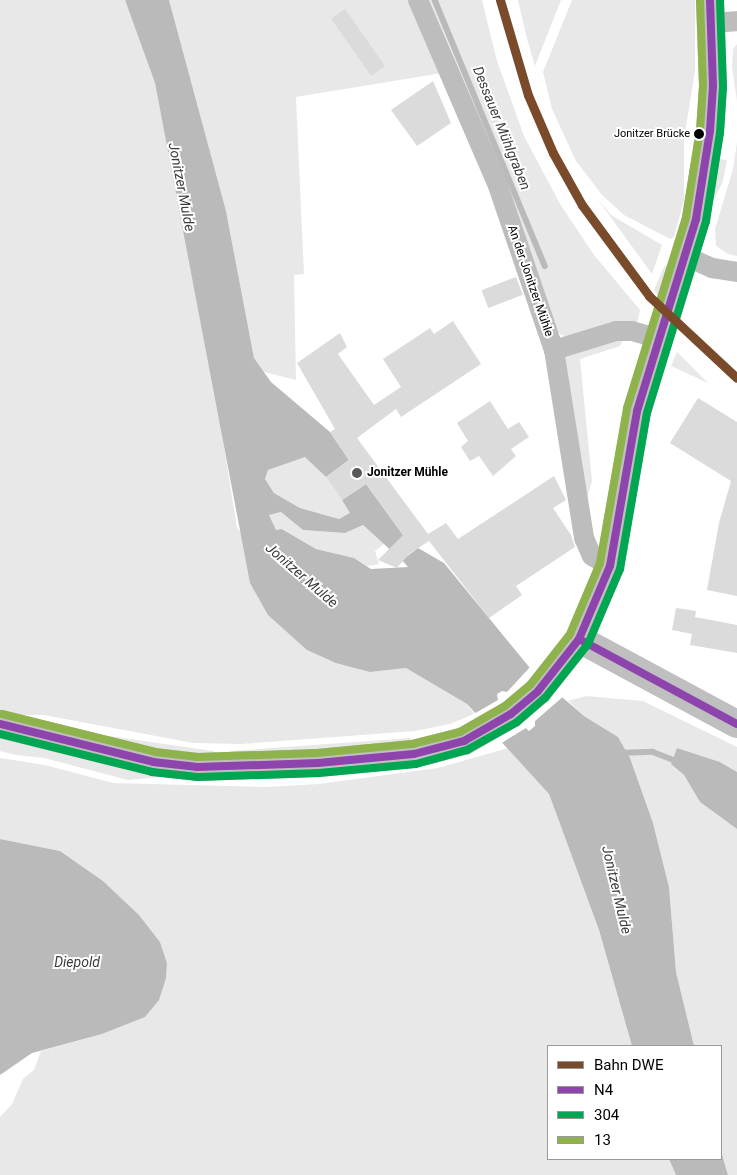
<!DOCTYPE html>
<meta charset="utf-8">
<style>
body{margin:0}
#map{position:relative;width:737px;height:1175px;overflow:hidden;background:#fff;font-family:Roboto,sans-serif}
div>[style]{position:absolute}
.green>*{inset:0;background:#e8e8e8}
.water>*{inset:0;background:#bababa}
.pier>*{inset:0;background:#fff}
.stream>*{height:5.5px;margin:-2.75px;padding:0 2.75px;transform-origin:2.75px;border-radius:2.75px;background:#bababa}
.building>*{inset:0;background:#dbdbdb;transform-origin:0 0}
.street>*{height:20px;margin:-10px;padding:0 10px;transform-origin:10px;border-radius:10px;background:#bdbdbd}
.secondary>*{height:28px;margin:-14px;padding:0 14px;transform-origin:14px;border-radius:14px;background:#bfbfbf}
.bus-1>*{height:8px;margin:-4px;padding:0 4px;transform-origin:4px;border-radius:4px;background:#8e44ad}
.bus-2>*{height:8px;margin:-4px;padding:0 4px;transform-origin:4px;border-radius:4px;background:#00a651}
.bus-3>*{height:8px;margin:-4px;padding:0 4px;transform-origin:4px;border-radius:4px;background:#8fb34c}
.rail-1>*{height:9px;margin:-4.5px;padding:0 4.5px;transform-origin:4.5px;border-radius:4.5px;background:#7a4b2a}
.dots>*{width:14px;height:14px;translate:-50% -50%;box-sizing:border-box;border:2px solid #fff;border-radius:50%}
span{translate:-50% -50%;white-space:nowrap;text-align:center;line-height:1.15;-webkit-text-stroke:4px #fff;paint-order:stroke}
.bus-label{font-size:11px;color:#000}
.right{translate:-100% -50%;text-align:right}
.street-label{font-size:12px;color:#000}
.poi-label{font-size:12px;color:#000;font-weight:700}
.left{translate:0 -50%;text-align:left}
.water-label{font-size:14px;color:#3d3d3d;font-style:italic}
.legend{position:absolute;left:547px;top:1045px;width:175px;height:115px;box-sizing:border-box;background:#fff;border:1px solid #999;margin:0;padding:6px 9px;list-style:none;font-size:15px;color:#000}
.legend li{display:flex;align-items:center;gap:10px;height:25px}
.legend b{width:25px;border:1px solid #999}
</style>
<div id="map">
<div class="green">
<i style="clip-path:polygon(0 0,125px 0,155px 83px,212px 371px,237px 528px,370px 672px,406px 668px,467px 704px,474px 714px,450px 724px,415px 731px,241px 744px,193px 743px,44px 715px,16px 715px,0 710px)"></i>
<i style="clip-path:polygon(169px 0,482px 0,497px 61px,524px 136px,560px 204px,594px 255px,640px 310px,637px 324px,570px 337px,561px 335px,553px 327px,454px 71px,296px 97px,304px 274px,294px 275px,296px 380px,264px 372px,254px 358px,226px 211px)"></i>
<i style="clip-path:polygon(518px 0,561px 0,535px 66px,527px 39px)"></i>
<i style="clip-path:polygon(572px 0,695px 0,695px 71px,684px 139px,684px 200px,674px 237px,670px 239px,624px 215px,602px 195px,576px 161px,552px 109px,543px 72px)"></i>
<i style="clip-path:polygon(737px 44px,737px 101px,732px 67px,733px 49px)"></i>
<i style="clip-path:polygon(737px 142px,737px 256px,728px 254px,716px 246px,715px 229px,733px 169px)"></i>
<i style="clip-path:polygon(717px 159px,727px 160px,723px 181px,707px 214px)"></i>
<i style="clip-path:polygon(596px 197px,611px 215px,662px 245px,652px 274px)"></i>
<i style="clip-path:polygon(673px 261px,660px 298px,654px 290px,664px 267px)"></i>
<i style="clip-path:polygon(624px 338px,620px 346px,580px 359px,592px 481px,584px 509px,563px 357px)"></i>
<i style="clip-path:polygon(677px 352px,708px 383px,671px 366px)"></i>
<i style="clip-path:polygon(305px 456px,326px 477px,351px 513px,339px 519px,300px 508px,274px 493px,265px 479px,268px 470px)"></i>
<i style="clip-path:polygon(281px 512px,303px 530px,345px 533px,363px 525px,384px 544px,375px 551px,379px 564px,367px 566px,354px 558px,316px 549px,283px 529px,276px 530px,269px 515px)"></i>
<i style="clip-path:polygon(586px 696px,643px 701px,737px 747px,737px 772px,720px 762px,677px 748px,671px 764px,684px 775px,700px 802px,737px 829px,737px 1175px,728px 1175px,721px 1151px,721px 1046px,694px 1046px,676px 972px,669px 887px,653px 823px,630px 758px,618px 737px,584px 716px,568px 701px)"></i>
<i style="clip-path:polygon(96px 734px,213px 751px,217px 754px,164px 754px)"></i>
<i style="clip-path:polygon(0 737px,172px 776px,128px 780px,44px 758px,16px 755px,0 751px)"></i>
<i style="clip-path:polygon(411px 738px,411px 743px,229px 755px,231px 751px)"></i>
<i style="clip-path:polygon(508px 748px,549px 794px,599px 930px,632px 1046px,548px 1046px,548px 1159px,669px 1159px,676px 1175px,0 1175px,0 1117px,12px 1104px,23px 1079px,34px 1070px,41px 1051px,102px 1034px,145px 1017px,166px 978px,167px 963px,160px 942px,139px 915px,103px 881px,60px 851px,0 839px,0 758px,45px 765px,113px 783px,265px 787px,319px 784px,438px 768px)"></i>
</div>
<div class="water">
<i style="clip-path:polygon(125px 0,169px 0,226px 211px,254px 358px,271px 382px,330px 432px,349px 460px,326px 477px,305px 457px,268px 470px,265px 479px,274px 493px,300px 508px,339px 519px,350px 513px,342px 500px,366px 484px,411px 546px,396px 555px,363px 525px,345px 533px,303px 530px,281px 512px,269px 515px,276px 530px,282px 529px,316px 549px,354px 558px,371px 569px,408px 567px,402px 560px,418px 548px,444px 563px,534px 673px,584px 716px,618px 737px,630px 758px,653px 823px,669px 887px,676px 972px,694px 1046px,632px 1046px,599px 930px,549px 794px,467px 704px,406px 668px,370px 672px,336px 663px,307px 650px,268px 615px,250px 583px,155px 83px)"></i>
<i style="clip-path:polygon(677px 748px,720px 762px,737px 772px,737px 829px,700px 802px,684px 775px,671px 764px)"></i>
<i style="clip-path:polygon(0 839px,60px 851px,103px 881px,139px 915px,160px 942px,167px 963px,166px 978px,159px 1000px,145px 1017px,102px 1034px,32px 1053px,0 1075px)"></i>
<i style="clip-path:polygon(721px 1151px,728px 1175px,676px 1175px,669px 1159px,721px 1159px)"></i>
</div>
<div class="pier">
<i style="clip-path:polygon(531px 666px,565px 695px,535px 721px,535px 726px,529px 731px,526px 728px,500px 744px,472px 715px,498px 700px,497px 694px,502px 691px,507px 692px)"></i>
</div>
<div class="stream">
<i style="left:435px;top:0;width:288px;rotate:67.5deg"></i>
<i style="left:618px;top:753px;width:35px;rotate:-2deg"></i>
<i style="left:653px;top:752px;width:28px;rotate:21deg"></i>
</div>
<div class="building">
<i style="left:345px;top:9px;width:70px;height:17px;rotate:55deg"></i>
<i style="clip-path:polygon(433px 81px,451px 123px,417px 146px,391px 110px)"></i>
<i style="left:516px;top:277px;width:19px;height:37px;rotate:69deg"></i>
<i style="clip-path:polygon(453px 321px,481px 364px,401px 417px,396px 409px,357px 438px,428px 534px,446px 523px,458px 539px,554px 476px,566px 500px,553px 508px,571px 535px,575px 547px,516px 586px,522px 595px,489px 618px,429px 541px,409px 554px,397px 568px,378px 560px,403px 535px,366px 484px,342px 500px,326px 477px,349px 460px,330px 432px,335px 429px,297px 363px,340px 333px,347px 347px,338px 354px,374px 405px,401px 387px,383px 359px,430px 328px,434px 334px)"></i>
<i style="clip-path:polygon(698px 398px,737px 422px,737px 596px,707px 590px,719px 523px,731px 481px,670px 443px)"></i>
<i style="clip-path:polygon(490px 401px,508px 429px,519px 422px,529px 437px,511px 449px,516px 456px,493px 476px,479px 456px,470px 461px,461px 447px,468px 441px,457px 423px)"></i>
<i style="clip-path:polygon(676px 608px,696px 611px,695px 617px,737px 625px,737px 653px,690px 645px,692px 634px,672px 630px)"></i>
</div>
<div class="street">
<i style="left:418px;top:0;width:199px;rotate:66.7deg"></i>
<i style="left:497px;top:183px;width:176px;rotate:71.2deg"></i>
<i style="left:554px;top:350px;width:190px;rotate:80.9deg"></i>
<i style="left:584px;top:538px;width:20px;rotate:66deg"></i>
<i style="left:592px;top:556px;width:21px;rotate:29deg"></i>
<i style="left:710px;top:23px;width:27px;rotate:-4deg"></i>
<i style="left:685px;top:256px;width:30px;rotate:24deg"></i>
<i style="left:712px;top:268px;width:25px;rotate:9deg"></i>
<i style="left:554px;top:350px;width:65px;rotate:-17deg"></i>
<i style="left:616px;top:331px;width:16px"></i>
<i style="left:632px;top:331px;width:26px;rotate:16deg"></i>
</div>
<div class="secondary">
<i style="left:579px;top:639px;width:179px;rotate:28.3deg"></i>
<i style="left:0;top:724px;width:158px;rotate:13.9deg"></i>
<i style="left:153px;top:762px;width:45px;rotate:6.3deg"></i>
<i style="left:198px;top:767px;width:120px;rotate:-1.9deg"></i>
<i style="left:318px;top:763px;width:96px;rotate:-5.4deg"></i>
<i style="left:414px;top:754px;width:52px;rotate:-14.6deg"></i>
<i style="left:464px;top:741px;width:54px;rotate:-29.9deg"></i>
<i style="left:511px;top:714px;width:35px;rotate:-40deg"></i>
<i style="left:538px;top:691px;width:66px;rotate:-51.7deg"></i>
<i style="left:579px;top:639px;width:79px;rotate:-67deg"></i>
<i style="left:610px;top:566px;width:157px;rotate:-80.1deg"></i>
<i style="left:637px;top:411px;width:201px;rotate:-72.9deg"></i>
<i style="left:696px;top:219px;width:89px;rotate:-81deg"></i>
<i style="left:710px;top:131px;width:45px;rotate:-86.2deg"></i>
<i style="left:713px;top:86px;width:86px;rotate:-92deg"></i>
</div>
<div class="bus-1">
<i style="left:579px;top:639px;width:179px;rotate:28.3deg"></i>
<i style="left:0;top:724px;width:158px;rotate:13.9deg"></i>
<i style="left:153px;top:762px;width:45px;rotate:6.3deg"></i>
<i style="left:198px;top:767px;width:120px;rotate:-1.9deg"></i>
<i style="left:318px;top:763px;width:96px;rotate:-5.4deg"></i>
<i style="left:414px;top:754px;width:52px;rotate:-14.6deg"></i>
<i style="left:464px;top:741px;width:54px;rotate:-29.9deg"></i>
<i style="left:511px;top:714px;width:35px;rotate:-40deg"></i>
<i style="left:538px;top:691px;width:66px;rotate:-51.7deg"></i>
<i style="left:579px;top:639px;width:79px;rotate:-67deg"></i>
<i style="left:610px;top:566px;width:157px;rotate:-80.1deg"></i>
<i style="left:637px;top:411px;width:201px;rotate:-72.9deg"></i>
<i style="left:696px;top:219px;width:89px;rotate:-81deg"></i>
<i style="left:710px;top:131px;width:45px;rotate:-86.2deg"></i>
<i style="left:713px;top:86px;width:86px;rotate:-92deg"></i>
</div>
<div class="bus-2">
<i style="left:0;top:734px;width:157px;rotate:14deg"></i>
<i style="left:152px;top:772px;width:46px;rotate:6.2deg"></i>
<i style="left:198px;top:777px;width:121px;rotate:-1.9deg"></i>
<i style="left:319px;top:773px;width:97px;rotate:-5.3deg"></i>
<i style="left:416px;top:764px;width:53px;rotate:-15.4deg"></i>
<i style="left:467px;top:750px;width:57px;rotate:-29.2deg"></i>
<i style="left:517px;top:722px;width:37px;rotate:-41deg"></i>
<i style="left:545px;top:698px;width:69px;rotate:-51.5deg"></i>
<i style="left:588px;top:644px;width:82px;rotate:-66.9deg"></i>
<i style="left:620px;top:569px;width:158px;rotate:-80.2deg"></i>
<i style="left:647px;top:413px;width:201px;rotate:-72.9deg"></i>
<i style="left:706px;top:221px;width:89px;rotate:-81deg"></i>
<i style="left:720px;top:133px;width:46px;rotate:-86.3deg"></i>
<i style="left:723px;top:87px;width:87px;rotate:-92deg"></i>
</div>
<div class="bus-3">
<i style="left:2px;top:714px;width:158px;rotate:13.9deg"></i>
<i style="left:155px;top:752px;width:43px;rotate:6.6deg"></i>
<i style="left:198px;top:757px;width:119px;rotate:-1.9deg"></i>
<i style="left:317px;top:753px;width:95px;rotate:-5.4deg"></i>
<i style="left:412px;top:744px;width:49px;rotate:-14deg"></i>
<i style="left:460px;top:732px;width:52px;rotate:-30deg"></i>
<i style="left:505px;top:706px;width:34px;rotate:-40deg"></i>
<i style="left:531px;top:684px;width:63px;rotate:-52deg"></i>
<i style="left:570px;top:634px;width:77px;rotate:-67.1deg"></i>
<i style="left:600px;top:563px;width:157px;rotate:-80.1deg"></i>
<i style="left:627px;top:408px;width:200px;rotate:-72.8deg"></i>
<i style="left:686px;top:217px;width:88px;rotate:-80.9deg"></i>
<i style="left:700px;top:130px;width:44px;rotate:-86.1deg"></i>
<i style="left:703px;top:86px;width:86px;rotate:-92deg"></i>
</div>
<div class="rail-1">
<i style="left:500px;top:0;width:99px;rotate:73.6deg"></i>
<i style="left:528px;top:95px;width:63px;rotate:66.7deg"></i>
<i style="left:553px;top:153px;width:60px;rotate:60.9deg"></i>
<i style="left:582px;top:205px;width:113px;rotate:53.6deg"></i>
<i style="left:649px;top:296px;width:120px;rotate:43deg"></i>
</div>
<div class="dots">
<i style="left:699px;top:134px;background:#000"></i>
<i style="left:357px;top:473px;background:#595959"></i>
</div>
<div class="bus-label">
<span class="right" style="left:690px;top:134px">Jonitzer Brücke</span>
</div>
<div class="street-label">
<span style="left:530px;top:281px;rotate:71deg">An der Jonitzer Mühle</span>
</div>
<div class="poi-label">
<span class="left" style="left:367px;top:473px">Jonitzer Mühle</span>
</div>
<div class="water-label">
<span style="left:502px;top:128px;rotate:68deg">Dessauer Mühlgraben</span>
<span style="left:182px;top:187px;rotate:79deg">Jonitzer Mulde</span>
<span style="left:302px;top:575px;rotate:41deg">Jonitzer Mulde</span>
<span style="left:617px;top:890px;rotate:77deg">Jonitzer Mulde</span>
<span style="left:77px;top:962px">Diepold</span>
</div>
<ul class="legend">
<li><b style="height:6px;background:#7a4b2a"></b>Bahn DWE</li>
<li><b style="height:6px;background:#8e44ad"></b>N4</li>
<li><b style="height:6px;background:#00a651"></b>304</li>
<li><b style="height:6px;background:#8fb34c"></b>13</li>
</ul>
</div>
